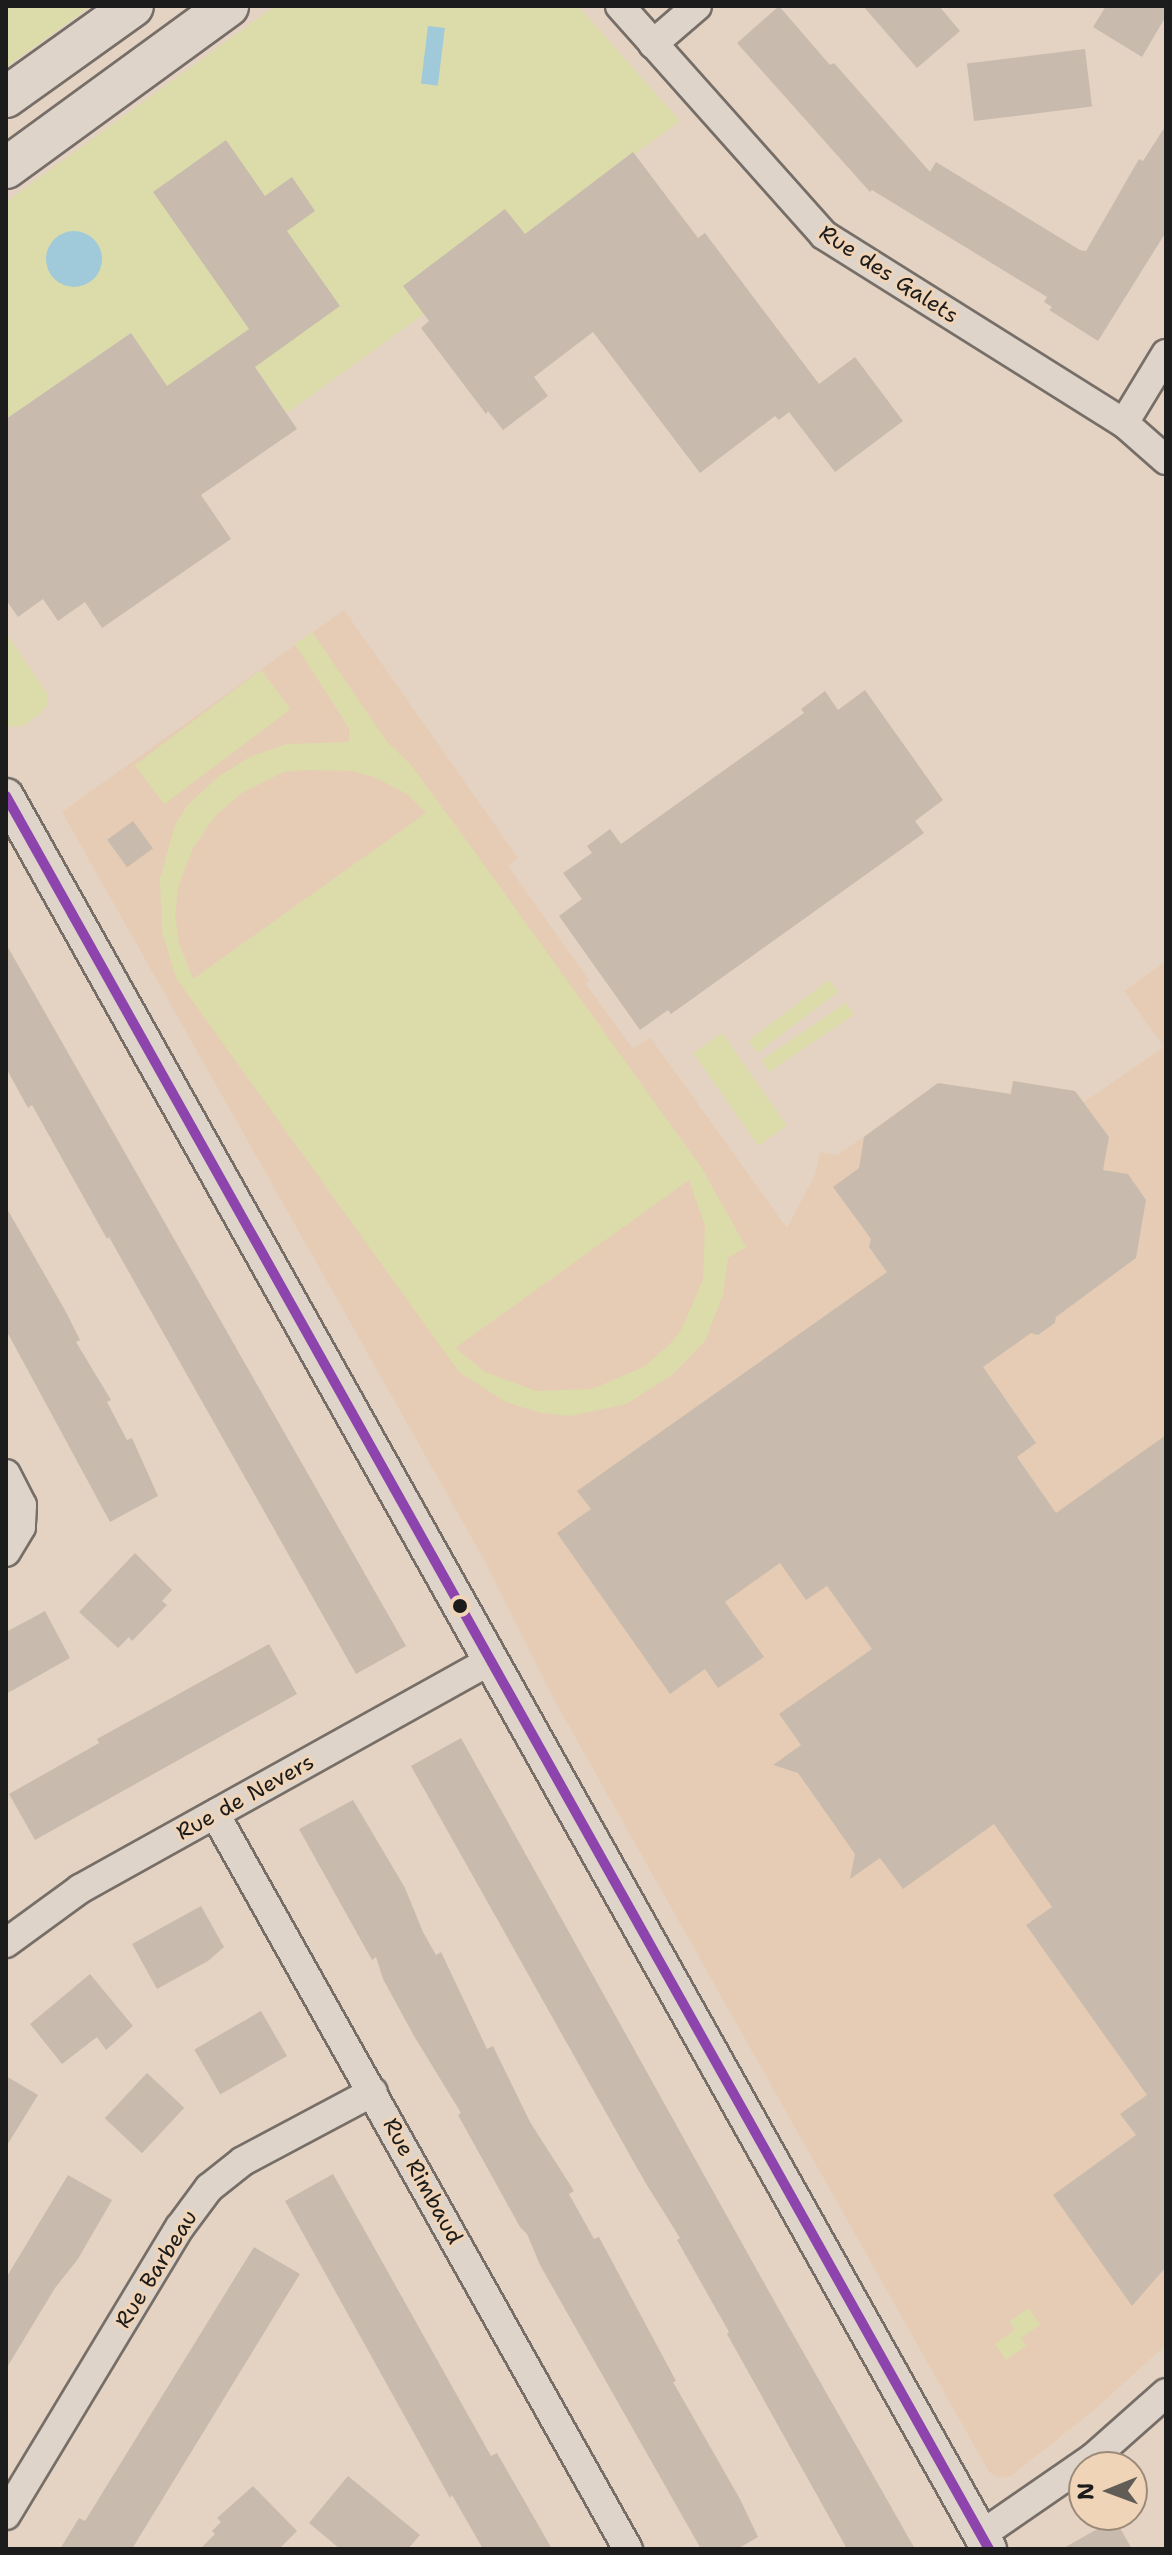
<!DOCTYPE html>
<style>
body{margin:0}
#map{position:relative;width:1172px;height:2555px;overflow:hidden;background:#e4d3c2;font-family:"Shantell Sans",sans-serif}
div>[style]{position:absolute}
.built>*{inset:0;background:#e6ccb4}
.green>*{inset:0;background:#dbdcaa;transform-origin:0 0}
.water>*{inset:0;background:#a0cada;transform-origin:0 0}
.round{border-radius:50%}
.building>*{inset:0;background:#c8bbad;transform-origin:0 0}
.roads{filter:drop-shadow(2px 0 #766e67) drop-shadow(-2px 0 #766e67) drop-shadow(0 2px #766e67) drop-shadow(0 -2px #766e67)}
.minor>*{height:28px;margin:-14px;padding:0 14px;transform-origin:14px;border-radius:14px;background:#ded4c9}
.tertiary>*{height:34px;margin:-17px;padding:0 17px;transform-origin:17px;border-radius:17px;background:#ded4c9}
.secondary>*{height:40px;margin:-20px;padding:0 20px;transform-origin:20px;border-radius:20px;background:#ded4c9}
.bus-1>*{height:10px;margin:-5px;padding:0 5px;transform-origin:5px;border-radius:5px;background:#8e44ad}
.dots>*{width:22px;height:22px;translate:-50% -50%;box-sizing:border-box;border:4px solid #f0d4b7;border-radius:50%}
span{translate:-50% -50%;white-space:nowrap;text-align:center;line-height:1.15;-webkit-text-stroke:6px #f0d4b7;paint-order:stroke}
.street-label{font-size:22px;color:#1c1c1c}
.frame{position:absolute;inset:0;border:8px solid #1c1c1c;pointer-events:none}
.north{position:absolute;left:1068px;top:2451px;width:80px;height:80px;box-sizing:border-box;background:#f0d4b7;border:2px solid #9b8a79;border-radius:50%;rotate:269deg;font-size:22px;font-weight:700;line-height:32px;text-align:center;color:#1c1c1c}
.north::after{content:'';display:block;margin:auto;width:28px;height:36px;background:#625c56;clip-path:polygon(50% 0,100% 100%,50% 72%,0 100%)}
</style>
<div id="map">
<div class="built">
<i style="clip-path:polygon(344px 610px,518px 858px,508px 866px,589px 980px,586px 984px,633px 1049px,650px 1037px,787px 1228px,815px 1175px,820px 1152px,838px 1155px,938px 1083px,1010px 1094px,1013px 1081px,1075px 1091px,1084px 1102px,1164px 1047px,1124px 991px,1166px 961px,1166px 2345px,1093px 2411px,1011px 2476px,999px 2478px,989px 2472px,552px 1696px,482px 1556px,62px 812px)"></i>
</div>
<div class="green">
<i style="clip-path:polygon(6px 6px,91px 6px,6px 67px)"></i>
<i style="clip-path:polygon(275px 6px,578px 6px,680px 121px,525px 234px,505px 209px,404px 286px,424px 314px,287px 413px,236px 339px,167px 386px,131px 333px,6px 419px,6px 202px)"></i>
<i style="clip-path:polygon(evenodd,312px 632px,388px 743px,410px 764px,469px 844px,701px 1167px,746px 1247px,728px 1258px,723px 1295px,705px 1341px,672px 1375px,626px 1404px,570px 1416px,541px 1413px,506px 1402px,459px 1372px,176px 978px,162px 932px,160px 879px,175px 825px,187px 806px,219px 776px,250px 757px,287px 744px,349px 742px,349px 728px,295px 644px,312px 632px,306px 770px,352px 771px,374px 777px,407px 794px,426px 813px,193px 979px,179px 943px,175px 914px,179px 884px,193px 848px,216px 815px,243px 792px,284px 772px,306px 770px,312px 632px,689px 1180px,705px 1226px,703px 1280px,682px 1328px,672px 1342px,644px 1367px,592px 1389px,536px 1391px,485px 1372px,455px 1348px,689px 1180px)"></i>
<i style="clip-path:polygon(6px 633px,48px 695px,48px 704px,42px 712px,23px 726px,6px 727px)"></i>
<i style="left:261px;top:670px;width:49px;height:158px;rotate:53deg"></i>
<i style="left:829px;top:980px;width:15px;height:101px;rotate:53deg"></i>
<i style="left:846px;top:1003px;width:14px;height:102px;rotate:56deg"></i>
<i style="left:722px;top:1033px;width:113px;height:35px;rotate:55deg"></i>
<i style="clip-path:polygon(1029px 2308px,1040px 2325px,1021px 2338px,1026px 2346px,1006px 2360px,995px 2344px,1015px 2330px,1009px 2322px)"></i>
</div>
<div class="water">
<i style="left:428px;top:26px;width:17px;height:58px;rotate:7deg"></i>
<i class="round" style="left:46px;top:231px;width:56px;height:56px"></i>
</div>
<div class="building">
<i style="clip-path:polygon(779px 6px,830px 65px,834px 63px,930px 172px,936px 162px,1080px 250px,1086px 251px,1139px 159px,1143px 161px,1166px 125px,1166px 232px,1098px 341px,1049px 310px,1052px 307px,1044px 302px,1047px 297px,872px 190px,870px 192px,737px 43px)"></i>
<i style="clip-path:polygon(863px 6px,939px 6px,960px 31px,917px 68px)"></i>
<i style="clip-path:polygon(1106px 6px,1166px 6px,1166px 16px,1142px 57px,1093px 27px)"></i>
<i style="left:1085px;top:49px;width:58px;height:119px;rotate:83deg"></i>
<i style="clip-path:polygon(226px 140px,265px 196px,292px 177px,315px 211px,287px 231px,340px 306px,255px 367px,297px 429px,201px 495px,231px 539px,102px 628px,85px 602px,58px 621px,43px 599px,18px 617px,6px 600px,6px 419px,131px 333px,167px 386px,249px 329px,153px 192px)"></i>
<i style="clip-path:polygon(633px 152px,698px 238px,705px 233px,819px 384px,855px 357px,903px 421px,835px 472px,789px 412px,779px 420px,775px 416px,700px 473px,593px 332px,534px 377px,548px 396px,503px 430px,488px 411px,486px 414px,421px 328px,429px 321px,403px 286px,505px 209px,525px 234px)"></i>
<i style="clip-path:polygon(865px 690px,943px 800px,915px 821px,924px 833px,671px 1014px,668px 1010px,640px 1030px,559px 916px,582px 899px,563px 873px,592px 853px,587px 846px,610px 829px,621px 844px,804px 713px,801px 709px,825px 691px,838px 710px)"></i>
<i style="left:133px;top:821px;width:34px;height:32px;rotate:54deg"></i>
<i style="clip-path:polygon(6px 944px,406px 1646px,356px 1674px,109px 1237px,107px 1239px,32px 1105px,28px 1108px,6px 1068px)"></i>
<i style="clip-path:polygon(1013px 1081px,1075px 1091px,1109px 1137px,1103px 1170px,1128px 1174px,1146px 1200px,1136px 1258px,1056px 1317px,1055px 1323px,1038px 1335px,1031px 1333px,983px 1367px,1036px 1443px,1017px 1457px,1056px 1513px,1166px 1435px,1166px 2267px,1132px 2306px,1053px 2195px,1136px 2135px,1120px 2114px,1147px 2095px,1026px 1925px,1052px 1907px,994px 1824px,903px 1889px,880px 1858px,850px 1879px,855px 1854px,798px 1773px,773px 1765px,801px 1745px,779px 1714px,872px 1649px,827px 1586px,806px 1600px,780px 1563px,725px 1602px,764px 1657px,718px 1688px,705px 1669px,670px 1694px,557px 1533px,591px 1509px,577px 1491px,887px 1272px,869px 1247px,871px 1239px,833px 1187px,859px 1168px,864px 1137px,938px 1083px,1011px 1094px)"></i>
<i style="clip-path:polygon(6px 1207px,66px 1312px,80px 1340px,76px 1342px,111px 1400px,107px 1402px,127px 1440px,132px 1438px,158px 1496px,110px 1522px,6px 1330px)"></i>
<i style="clip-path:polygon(135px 1553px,172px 1590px,162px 1601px,167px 1605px,132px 1641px,129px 1637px,118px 1648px,79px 1612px)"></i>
<i style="clip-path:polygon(45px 1611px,70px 1658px,6px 1694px,6px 1632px)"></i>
<i style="clip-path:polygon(269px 1644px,297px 1694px,35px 1840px,9px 1794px,99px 1743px,97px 1739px)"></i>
<i style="clip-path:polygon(461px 1738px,777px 2306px,915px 2549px,847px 2549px,727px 2334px,729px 2332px,677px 2240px,680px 2238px,645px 2182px,411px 1766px)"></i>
<i style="clip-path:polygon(353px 1800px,405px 1888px,423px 1932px,436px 1955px,441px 1952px,487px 2049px,493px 2046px,530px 2122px,574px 2191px,569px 2194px,594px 2239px,599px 2237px,676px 2381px,673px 2382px,740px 2499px,758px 2537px,737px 2549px,701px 2549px,540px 2265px,527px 2234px,520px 2227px,458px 2115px,461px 2113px,414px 2036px,383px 1979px,376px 1957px,372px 1960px,299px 1829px)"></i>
<i style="clip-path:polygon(201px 1906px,224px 1947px,208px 1961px,157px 1989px,132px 1944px)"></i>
<i style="clip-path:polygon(90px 1974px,133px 2026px,106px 2050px,97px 2037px,62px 2064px,30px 2024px)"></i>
<i style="left:261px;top:2011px;width:52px;height:77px;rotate:60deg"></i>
<i style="left:147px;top:2073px;width:51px;height:62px;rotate:43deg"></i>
<i style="clip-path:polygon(6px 2076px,38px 2095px,6px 2147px)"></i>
<i style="clip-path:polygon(333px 2174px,491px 2456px,497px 2453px,552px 2549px,483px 2549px,452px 2495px,450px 2498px,285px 2201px)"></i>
<i style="clip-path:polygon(68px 2175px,112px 2200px,78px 2259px,55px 2288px,6px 2369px,6px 2278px)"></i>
<i style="clip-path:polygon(254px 2247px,300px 2274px,132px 2549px,60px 2549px,79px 2518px,85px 2521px)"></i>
<i style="clip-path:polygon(348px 2476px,420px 2535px,408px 2549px,340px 2549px,309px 2523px)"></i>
<i style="clip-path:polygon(253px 2486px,297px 2531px,279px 2549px,200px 2549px,215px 2534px,212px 2531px,221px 2522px,217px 2518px)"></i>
<i style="clip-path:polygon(1115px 2519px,1132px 2549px,1062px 2549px)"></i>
</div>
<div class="roads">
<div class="minor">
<i style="left:620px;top:6px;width:307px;rotate:48.3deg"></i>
<i style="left:824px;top:235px;width:354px;rotate:32.1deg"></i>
<i style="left:1124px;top:423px;width:56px;rotate:41.4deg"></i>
<i style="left:653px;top:44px;width:58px;rotate:-40.8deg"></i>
<i style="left:1124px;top:423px;width:81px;rotate:-58.7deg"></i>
<i style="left:6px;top:1474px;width:35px;rotate:63deg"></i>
<i style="left:22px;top:1505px;width:22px;rotate:93deg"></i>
<i style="left:21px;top:1527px;width:29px;rotate:121deg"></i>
<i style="left:215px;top:1814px;width:843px;rotate:60.67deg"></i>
<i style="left:6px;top:1943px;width:92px;rotate:-36.1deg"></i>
<i style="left:80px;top:1889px;width:470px;rotate:-29.1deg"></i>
<i style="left:6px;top:2515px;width:336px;rotate:-58.9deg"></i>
<i style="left:180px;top:2227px;width:49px;rotate:-53.4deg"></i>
<i style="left:209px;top:2188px;width:43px;rotate:-38.5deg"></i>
<i style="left:243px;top:2161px;width:147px;rotate:-28deg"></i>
<i style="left:981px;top:2535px;width:137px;rotate:-34.6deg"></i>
<i style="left:1094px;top:2457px;width:96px;rotate:-41.6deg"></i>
</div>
<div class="tertiary">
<i style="left:6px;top:796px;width:2010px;rotate:60.72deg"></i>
</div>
<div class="secondary">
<i style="left:6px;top:97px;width:156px;rotate:-35.6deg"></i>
<i style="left:6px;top:168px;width:275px;rotate:-36.1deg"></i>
</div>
</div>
<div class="bus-1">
<i style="left:6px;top:796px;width:2010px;rotate:60.72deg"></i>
</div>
<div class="dots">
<i style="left:460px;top:1606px;background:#1c1c1c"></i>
</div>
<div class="street-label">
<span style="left:889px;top:274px;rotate:33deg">Rue des Galets</span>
<span style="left:245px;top:1797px;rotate:-29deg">Rue de Nevers</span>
<span style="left:423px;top:2181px;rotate:61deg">Rue Rimbaud</span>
<span style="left:156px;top:2269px;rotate:-58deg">Rue Barbeau</span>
</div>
<div class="frame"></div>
<div class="north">N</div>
</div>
